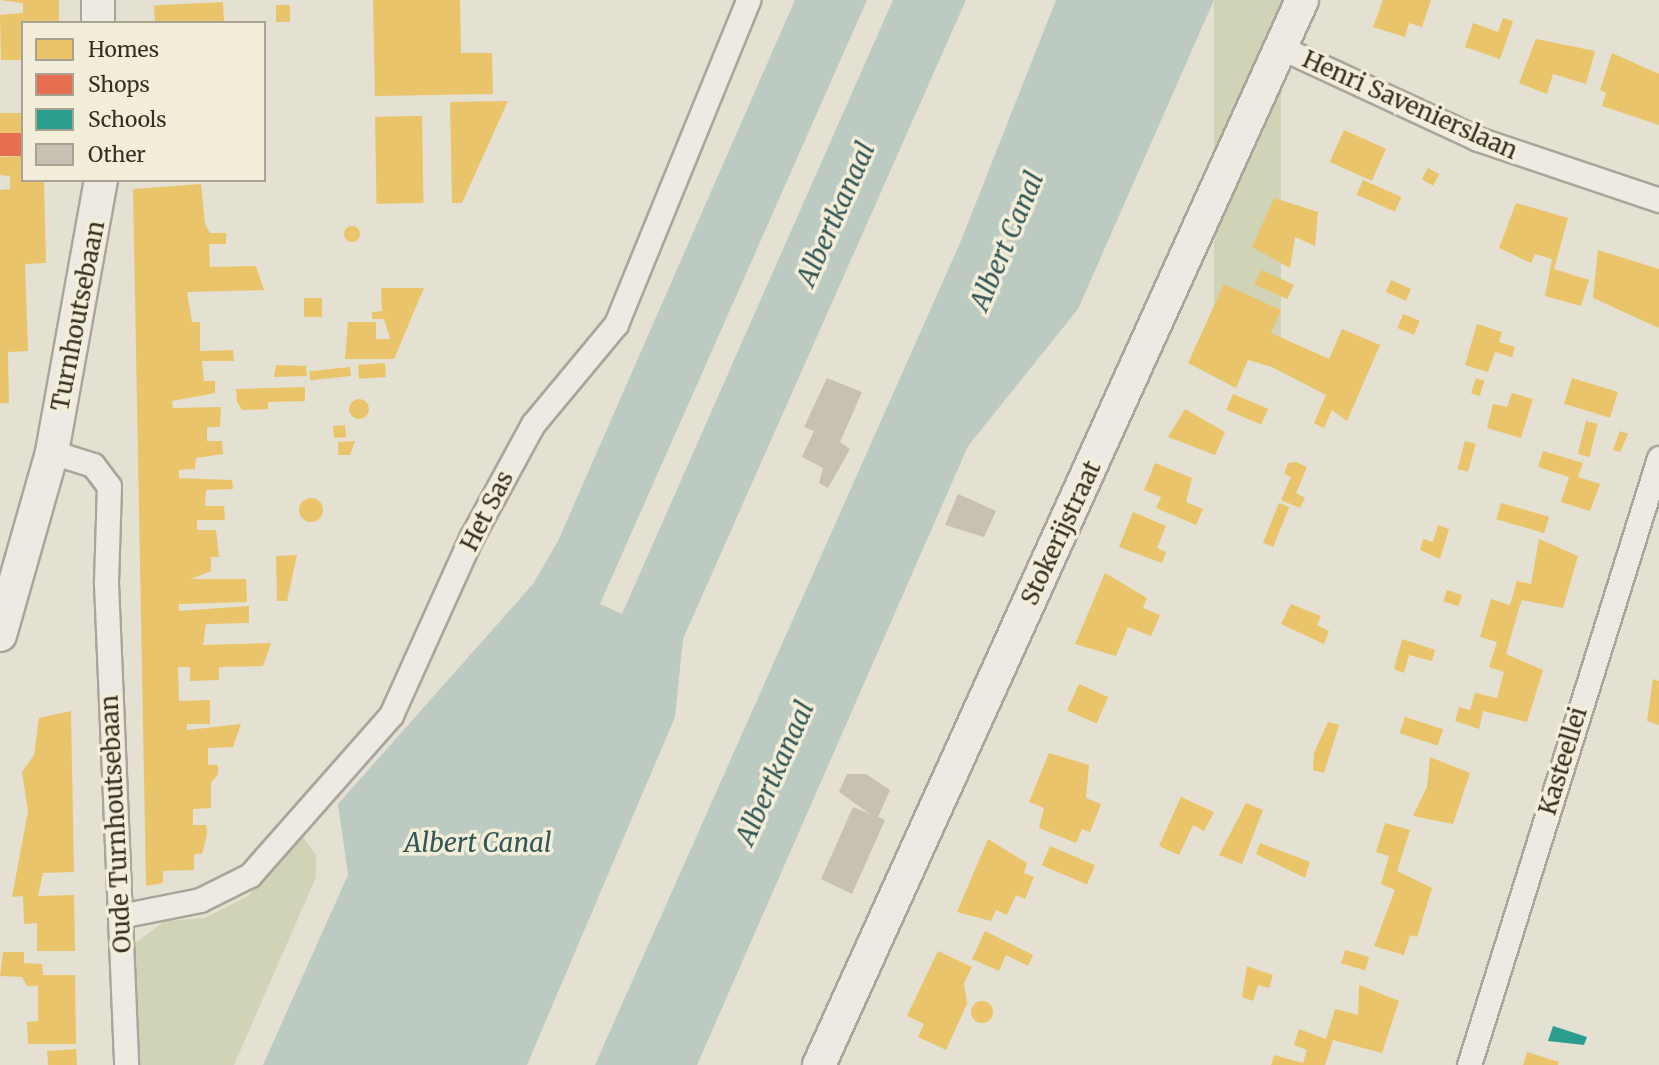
<!DOCTYPE html>
<style>
body{margin:0}
#map{position:relative;width:1659px;height:1065px;overflow:hidden;background:#e4e0d2;font-family:Merriweather,serif}
div>[style]{position:absolute}
.green>*{inset:0;background:#d0d3b6;transform-origin:0 0}
.water>*{inset:0;background:#bccac2}
.homes>*{inset:0;background:#e9c46a;transform-origin:0 0}
.round{border-radius:50%}
.shops>*{inset:0;background:#e76f51;transform-origin:0 0}
.schools>*{inset:0;background:#2a9d8f}
.building>*{inset:0;background:#c7c0b3}
.roads{filter:drop-shadow(2px 0 #aaa59a) drop-shadow(-2px 0 #aaa59a) drop-shadow(0 2px #aaa59a) drop-shadow(0 -2px #aaa59a)}
.street>*{height:23px;margin:-11.5px;padding:0 11.5px;transform-origin:11.5px;border-radius:11.5px;background:#eceae3}
.secondary>*{height:32px;margin:-16px;padding:0 16px;transform-origin:16px;border-radius:16px;background:#eceae3}
span{translate:-50% -50%;white-space:nowrap;text-align:center;line-height:1.15;-webkit-text-stroke:7px #f3eeda;paint-order:stroke}
.street-label{font-size:24px;color:#382f23}
.water-label{font-size:26px;color:#335656;font-style:italic}
.legend{position:absolute;left:21px;top:21px;width:245px;height:161px;box-sizing:border-box;background:#f3eeda;border:2px solid #a8a291;margin:0;padding:9px 12px;list-style:none;font-size:21px;color:#382f23}
.legend li{display:flex;align-items:center;gap:14px;height:35px}
.legend b{width:35px;border:2px solid #a8a291}
</style>
<div id="map">
<div class="green">
<i style="left:1214px;top:0;width:67px;height:338px"></i>
<i style="clip-path:polygon(301px 835px,316px 855px,316px 877px,234px 1065px,140px 1065px,135px 943px,165px 921px,205px 918px,248px 896px)"></i>
</div>
<div class="water">
<i style="clip-path:polygon(795px 0,867px 0,600px 604px,622px 614px,893px 0,966px 0,683px 639px,675px 717px,527px 1065px,263px 1065px,348px 875px,338px 804px,533px 584px,558px 541px)"></i>
<i style="clip-path:polygon(1056px 0,1214px 0,1078px 309px,968px 446px,697px 1065px,595px 1065px,960px 243px)"></i>
</div>
<div class="homes">
<i style="clip-path:polygon(0 0,59px 0,59px 23px,23px 23px,23px 60px,1px 60px,0 15px,23px 13px,23px 3px)"></i>
<i style="clip-path:polygon(373px 0,460px 0,461px 53px,492px 53px,493px 94px,375px 96px)"></i>
<i style="clip-path:polygon(1383px 0,1431px 0,1422px 27px,1409px 23px,1405px 37px,1373px 27px)"></i>
<i style="left:223px;top:2px;width:21px;height:69px;rotate:87deg"></i>
<i style="left:276px;top:5px;width:14px;height:17px"></i>
<i style="clip-path:polygon(1503px 18px,1513px 21px,1500px 59px,1465px 47px,1473px 23px,1498px 32px)"></i>
<i style="clip-path:polygon(1536px 39px,1595px 51px,1586px 84px,1553px 74px,1547px 94px,1519px 83px)"></i>
<i style="clip-path:polygon(1612px 53px,1659px 74px,1659px 125px,1602px 106px,1606px 93px,1600px 90px)"></i>
<i style="clip-path:polygon(508px 101px,462px 203px,452px 203px,450px 102px)"></i>
<i style="left:23px;top:113px;width:20px;height:23px;rotate:90deg"></i>
<i style="left:422px;top:116px;width:87px;height:47px;rotate:89deg"></i>
<i style="left:1344px;top:130px;width:46px;height:35px;rotate:24deg"></i>
<i style="clip-path:polygon(23px 156px,23px 180px,44px 180px,46px 263px,25px 264px,28px 351px,8px 352px,9px 403px,0 403px,0 190px,10px 189px,10px 176px,0 175px,0 157px)"></i>
<i style="left:1428px;top:168px;width:13px;height:13px;rotate:29deg"></i>
<i style="left:1363px;top:180px;width:42px;height:16px;rotate:24deg"></i>
<i style="clip-path:polygon(201px 184px,205px 224px,210px 233px,226px 233px,226px 244px,209px 244px,210px 267px,256px 266px,264px 290px,187px 292px,192px 322px,200px 322px,200px 351px,233px 350px,234px 361px,202px 361px,204px 381px,215px 381px,215px 393px,172px 401px,173px 408px,221px 407px,220px 427px,207px 427px,207px 441px,222px 441px,223px 454px,196px 458px,195px 469px,179px 470px,179px 478px,232px 480px,233px 489px,206px 490px,205px 506px,224px 506px,225px 520px,197px 520px,197px 530px,216px 530px,219px 557px,211px 557px,211px 571px,191px 579px,246px 579px,247px 602px,179px 604px,179px 611px,249px 606px,249px 623px,206px 624px,203px 645px,271px 643px,263px 666px,219px 667px,219px 680px,190px 681px,190px 667px,178px 667px,179px 701px,210px 700px,210px 724px,187px 724px,187px 730px,241px 724px,233px 747px,208px 748px,208px 765px,218px 765px,218px 774px,211px 783px,211px 808px,193px 809px,193px 825px,206px 825px,207px 834px,202px 854px,194px 854px,194px 870px,163px 871px,163px 883px,146px 886px,133px 189px)"></i>
<i style="clip-path:polygon(1274px 198px,1318px 212px,1315px 246px,1295px 237px,1290px 268px,1252px 247px)"></i>
<i style="clip-path:polygon(1516px 203px,1568px 218px,1554px 269px,1589px 280px,1581px 306px,1545px 296px,1552px 259px,1535px 254px,1531px 263px,1499px 248px)"></i>
<i class="round" style="left:344px;top:226px;width:16px;height:16px"></i>
<i style="clip-path:polygon(1598px 250px,1659px 269px,1659px 328px,1593px 298px)"></i>
<i style="left:1261px;top:270px;width:36px;height:16px;rotate:24deg"></i>
<i style="left:1391px;top:280px;width:22px;height:13px;rotate:24deg"></i>
<i style="clip-path:polygon(1224px 284px,1281px 310px,1271px 333px,1329px 359px,1342px 329px,1380px 345px,1347px 421px,1332px 410px,1324px 428px,1314px 423px,1326px 395px,1272px 367px,1248px 360px,1236px 388px,1188px 363px)"></i>
<i style="clip-path:polygon(381px 288px,424px 288px,394px 359px,345px 359px,348px 322px,376px 322px,376px 339px,390px 339px,384px 319px,372px 319px,372px 312px,382px 311px)"></i>
<i style="left:304px;top:298px;width:18px;height:19px"></i>
<i style="left:1403px;top:314px;width:18px;height:15px;rotate:22deg"></i>
<i style="clip-path:polygon(1477px 324px,1502px 332px,1499px 342px,1515px 347px,1512px 357px,1495px 352px,1488px 372px,1465px 365px)"></i>
<i style="left:385px;top:363px;width:14px;height:27px;rotate:86deg"></i>
<i style="clip-path:polygon(276px 365px,306px 366px,307px 376px,274px 377px)"></i>
<i style="left:350px;top:367px;width:9px;height:41px;rotate:84deg"></i>
<i style="left:1476px;top:378px;width:9px;height:16px;rotate:18deg"></i>
<i style="left:1572px;top:378px;width:48px;height:27px;rotate:17deg"></i>
<i style="clip-path:polygon(305px 387px,305px 401px,268px 402px,268px 409px,242px 410px,237px 402px,236px 389px)"></i>
<i style="clip-path:polygon(1512px 393px,1533px 399px,1521px 438px,1487px 428px,1493px 404px,1507px 407px)"></i>
<i style="left:1233px;top:394px;width:38px;height:17px;rotate:23deg"></i>
<i class="round" style="left:349px;top:399px;width:20px;height:20px"></i>
<i style="clip-path:polygon(1185px 409px,1225px 432px,1215px 455px,1168px 437px)"></i>
<i style="left:1586px;top:421px;width:12px;height:34px;rotate:14deg"></i>
<i style="left:345px;top:425px;width:12px;height:12px;rotate:85deg"></i>
<i style="clip-path:polygon(1620px 431px,1628px 434px,1620px 452px,1613px 450px)"></i>
<i style="clip-path:polygon(355px 441px,350px 455px,338px 455px,338px 442px)"></i>
<i style="left:1465px;top:441px;width:11px;height:29px;rotate:15deg"></i>
<i style="clip-path:polygon(1543px 451px,1583px 463px,1578px 477px,1600px 484px,1590px 511px,1561px 502px,1569px 477px,1538px 467px)"></i>
<i style="clip-path:polygon(1296px 462px,1307px 467px,1296px 493px,1305px 498px,1300px 508px,1281px 500px,1291px 477px,1284px 474px,1288px 463px)"></i>
<i style="clip-path:polygon(1155px 463px,1192px 478px,1186px 502px,1203px 509px,1196px 525px,1156px 508px,1161px 497px,1144px 490px)"></i>
<i class="round" style="left:299px;top:498px;width:24px;height:24px"></i>
<i style="left:1279px;top:503px;width:11px;height:43px;rotate:22deg"></i>
<i style="left:1501px;top:503px;width:50px;height:17px;rotate:16deg"></i>
<i style="clip-path:polygon(1133px 512px,1166px 526px,1157px 548px,1166px 552px,1162px 563px,1119px 547px)"></i>
<i style="clip-path:polygon(1438px 525px,1449px 529px,1440px 559px,1420px 550px,1423px 539px,1433px 542px)"></i>
<i style="clip-path:polygon(1539px 539px,1578px 556px,1563px 608px,1522px 600px,1519px 608px,1506px 654px,1543px 670px,1527px 722px,1483px 711px,1479px 729px,1455px 721px,1459px 707px,1470px 710px,1475px 693px,1497px 698px,1504px 672px,1489px 667px,1497px 642px,1480px 637px,1491px 599px,1510px 605px,1517px 581px,1531px 584px)"></i>
<i style="clip-path:polygon(297px 555px,287px 601px,277px 601px,276px 556px)"></i>
<i style="clip-path:polygon(1105px 573px,1147px 598px,1143px 608px,1160px 615px,1151px 636px,1128px 627px,1116px 656px,1075px 644px)"></i>
<i style="left:1447px;top:590px;width:16px;height:12px;rotate:18deg"></i>
<i style="clip-path:polygon(1291px 604px,1321px 616px,1317px 625px,1329px 631px,1324px 644px,1281px 624px)"></i>
<i style="clip-path:polygon(1402px 639px,1435px 650px,1432px 661px,1409px 655px,1404px 673px,1394px 669px)"></i>
<i style="clip-path:polygon(1653px 679px,1659px 681px,1659px 725px,1647px 721px)"></i>
<i style="left:1079px;top:684px;width:32px;height:29px;rotate:24deg"></i>
<i style="clip-path:polygon(71px 711px,74px 872px,43px 873px,38px 896px,74px 895px,75px 951px,37px 951px,37px 923px,24px 924px,23px 896px,12px 897px,28px 811px,22px 772px,34px 755px,39px 718px)"></i>
<i style="left:1405px;top:717px;width:40px;height:17px;rotate:18deg"></i>
<i style="clip-path:polygon(1328px 722px,1339px 725px,1324px 773px,1313px 770px,1314px 753px)"></i>
<i style="clip-path:polygon(1049px 753px,1089px 765px,1086px 798px,1101px 804px,1090px 832px,1082px 829px,1076px 843px,1039px 828px,1044px 808px,1029px 802px)"></i>
<i style="clip-path:polygon(1430px 757px,1470px 773px,1453px 824px,1413px 816px,1427px 787px)"></i>
<i style="clip-path:polygon(1181px 797px,1214px 812px,1204px 831px,1193px 825px,1179px 855px,1159px 846px)"></i>
<i style="clip-path:polygon(1246px 803px,1263px 810px,1242px 864px,1219px 855px)"></i>
<i style="clip-path:polygon(1385px 823px,1410px 830px,1397px 871px,1432px 888px,1417px 937px,1410px 935px,1404px 955px,1374px 946px,1395px 890px,1381px 884px,1389px 856px,1376px 852px)"></i>
<i style="clip-path:polygon(988px 839px,1027px 863px,1024px 873px,1034px 877px,1025px 899px,1016px 895px,1007px 915px,996px 910px,991px 921px,957px 912px)"></i>
<i style="clip-path:polygon(1260px 843px,1310px 862px,1305px 878px,1256px 854px)"></i>
<i style="left:1050px;top:846px;width:49px;height:21px;rotate:23deg"></i>
<i style="clip-path:polygon(985px 931px,1033px 955px,1028px 966px,1006px 955px,999px 971px,972px 959px)"></i>
<i style="left:1345px;top:950px;width:25px;height:14px;rotate:16deg"></i>
<i style="clip-path:polygon(938px 951px,972px 967px,964px 983px,967px 1004px,946px 1050px,918px 1037px,924px 1024px,907px 1016px)"></i>
<i style="clip-path:polygon(3px 952px,24px 952px,24px 963px,42px 964px,43px 975px,75px 975px,76px 1044px,28px 1044px,27px 1022px,38px 1021px,38px 986px,27px 986px,22px 977px,0 976px)"></i>
<i style="clip-path:polygon(1247px 966px,1273px 975px,1269px 988px,1258px 985px,1253px 1001px,1242px 997px)"></i>
<i style="clip-path:polygon(1359px 985px,1399px 1001px,1382px 1053px,1333px 1040px,1325px 1065px,1271px 1065px,1274px 1055px,1303px 1063px,1307px 1050px,1294px 1045px,1299px 1029px,1326px 1039px,1335px 1009px,1358px 1015px)"></i>
<i class="round" style="left:971px;top:1001px;width:22px;height:22px"></i>
<i style="left:76px;top:1049px;width:16px;height:29px;rotate:86deg"></i>
<i style="clip-path:polygon(1527px 1052px,1559px 1062px,1558px 1065px,1523px 1065px)"></i>
</div>
<div class="shops">
<i style="left:23px;top:133px;width:23px;height:23px;rotate:90deg"></i>
</div>
<div class="schools">
<i style="clip-path:polygon(1553px 1026px,1587px 1037px,1584px 1045px,1548px 1041px)"></i>
</div>
<div class="building">
<i style="clip-path:polygon(827px 378px,862px 392px,840px 442px,850px 449px,828px 488px,819px 483px,823px 468px,802px 457px,814px 431px,804px 427px)"></i>
<i style="clip-path:polygon(958px 494px,996px 511px,984px 537px,945px 525px)"></i>
<i style="clip-path:polygon(847px 774px,866px 774px,890px 790px,878px 817px,885px 820px,852px 894px,821px 879px,853px 807px,870px 814px,839px 792px)"></i>
</div>
<div class="roads">
<div class="street">
<i style="left:1282px;top:48px;width:216px;rotate:24.9deg"></i>
<i style="left:1478px;top:139px;width:191px;rotate:18.6deg"></i>
<i style="left:52px;top:452px;width:43px;rotate:17.6deg"></i>
<i style="left:93px;top:465px;width:26px;rotate:53deg"></i>
<i style="left:109px;top:486px;width:97px;rotate:91.8deg"></i>
<i style="left:106px;top:583px;width:482px;rotate:87.6deg"></i>
<i style="left:120px;top:916px;width:82px;rotate:-11.3deg"></i>
<i style="left:200px;top:900px;width:56px;rotate:-26.6deg"></i>
<i style="left:250px;top:875px;width:213px;rotate:-48.6deg"></i>
<i style="left:391px;top:715px;width:194px;rotate:-65.7deg"></i>
<i style="left:471px;top:538px;width:130px;rotate:-61.5deg"></i>
<i style="left:533px;top:424px;width:130px;rotate:-50.3deg"></i>
<i style="left:616px;top:324px;width:350px;rotate:-67.8deg"></i>
<i style="left:1469px;top:1065px;width:636px;rotate:-72.62deg"></i>
</div>
<div class="secondary">
<i style="left:98px;top:0;width:23px;rotate:90deg"></i>
<i style="left:0;top:635px;width:190px;rotate:-74.1deg"></i>
<i style="left:52px;top:452px;width:276px;rotate:-79.8deg"></i>
<i style="left:819px;top:1065px;width:1169px;rotate:-65.6deg"></i>
</div>
</div>
<div class="street-label">
<span style="left:1410px;top:105px;rotate:24deg">Henri Savenierslaan</span>
<span style="left:78px;top:316px;rotate:-79deg">Turnhoutsebaan</span>
<span style="left:487px;top:511px;rotate:-63deg">Het Sas</span>
<span style="left:1061px;top:533px;rotate:-65deg">Stokerijstraat</span>
<span style="left:1563px;top:761px;rotate:-73deg">Kasteellei</span>
<span style="left:116px;top:824px;rotate:-93deg">Oude Turnhoutsebaan</span>
</div>
<div class="water-label">
<span style="left:836px;top:214px;rotate:-66deg">Albertkanaal</span>
<span style="left:1007px;top:241px;rotate:-67deg">Albert Canal</span>
<span style="left:775px;top:773px;rotate:-66deg">Albertkanaal</span>
<span style="left:478px;top:843px">Albert Canal</span>
</div>
<ul class="legend">
<li><b style="height:19px;background:#e9c46a"></b>Homes</li>
<li><b style="height:19px;background:#e76f51"></b>Shops</li>
<li><b style="height:19px;background:#2a9d8f"></b>Schools</li>
<li><b style="height:19px;background:#c7c0b3"></b>Other</li>
</ul>
</div>
